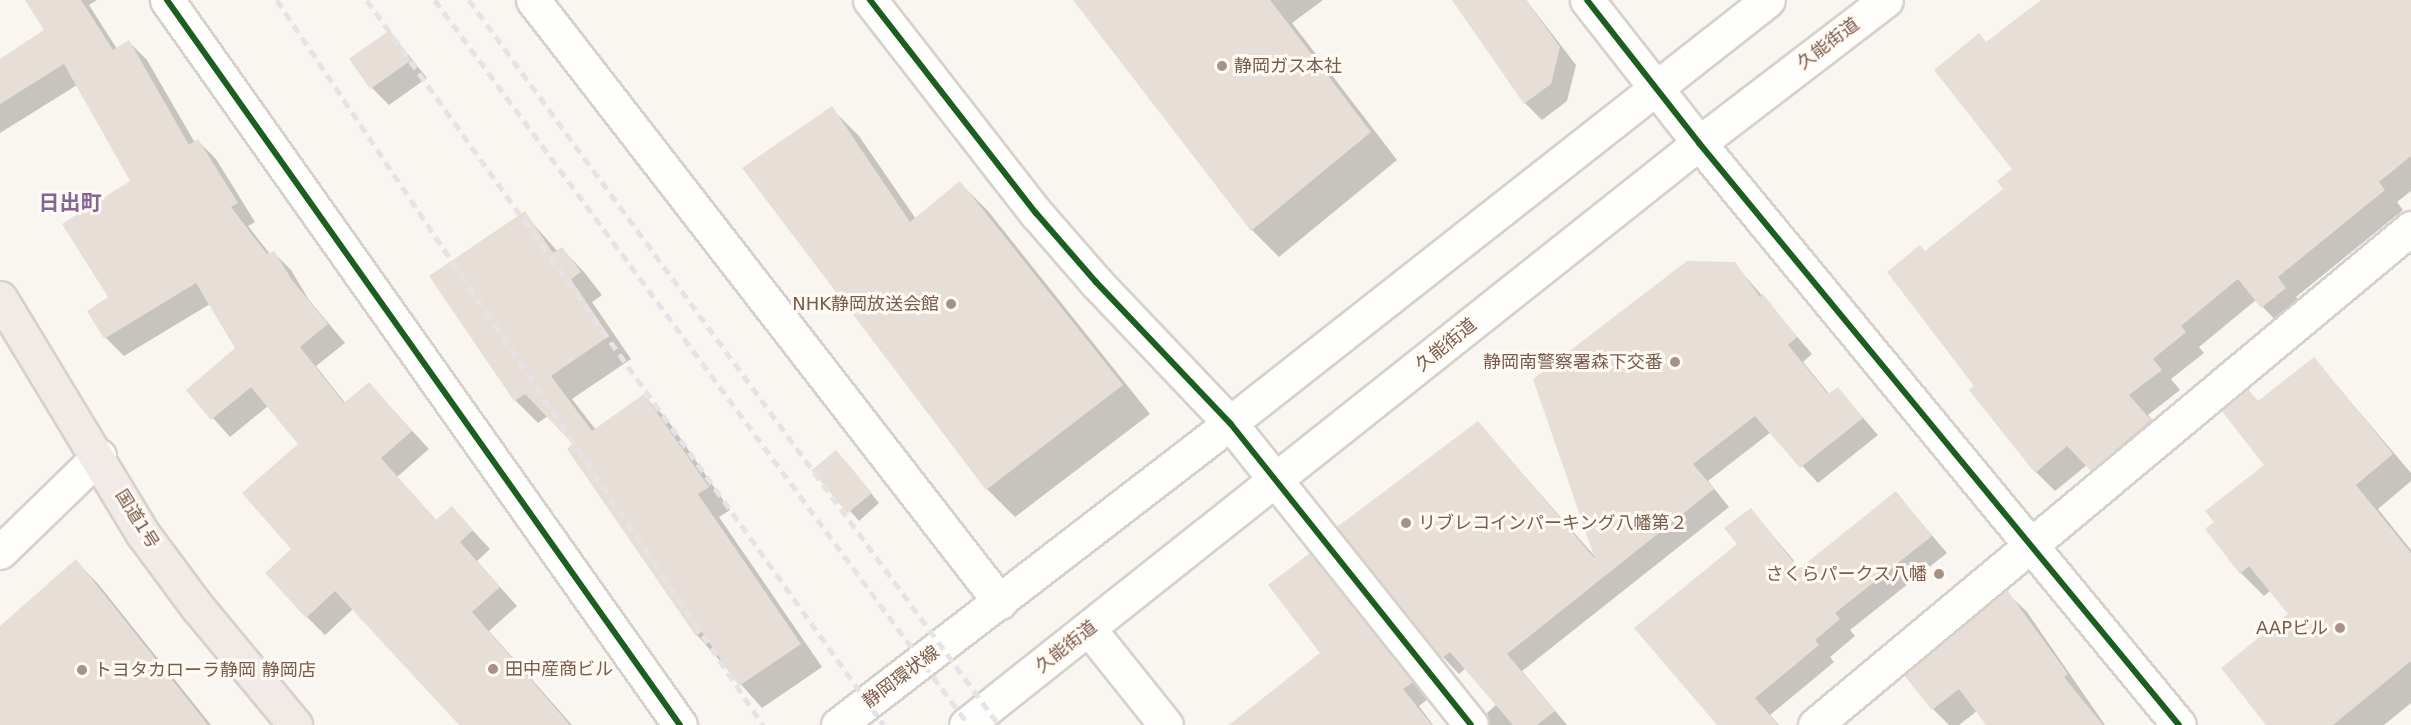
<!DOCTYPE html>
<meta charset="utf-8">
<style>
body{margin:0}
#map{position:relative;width:2411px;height:725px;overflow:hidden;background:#f9f5f0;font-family:"DejaVu Sans","Noto Sans JP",sans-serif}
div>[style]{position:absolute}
.shadow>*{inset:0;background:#0003}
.building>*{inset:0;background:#e6ded7;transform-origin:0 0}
.roads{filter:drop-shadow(2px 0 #d7d1cb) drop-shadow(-2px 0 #d7d1cb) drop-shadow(0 2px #d7d1cb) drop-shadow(0 -2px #d7d1cb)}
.street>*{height:33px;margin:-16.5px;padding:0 16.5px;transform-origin:16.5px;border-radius:16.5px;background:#fefefd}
.secondary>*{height:33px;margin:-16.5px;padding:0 16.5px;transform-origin:16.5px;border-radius:16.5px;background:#fefefd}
.highway>*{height:33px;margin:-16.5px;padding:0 16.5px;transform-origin:16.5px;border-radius:16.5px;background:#f2eae7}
.rail>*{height:4.5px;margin-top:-2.25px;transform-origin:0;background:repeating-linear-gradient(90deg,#e6e3e7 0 9px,transparent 0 15px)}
.cycleway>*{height:6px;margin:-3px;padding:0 3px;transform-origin:3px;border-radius:3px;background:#1b5e20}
.dots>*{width:16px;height:16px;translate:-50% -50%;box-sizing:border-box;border:3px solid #fffaf3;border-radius:50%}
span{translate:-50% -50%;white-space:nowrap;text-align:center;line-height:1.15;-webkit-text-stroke:6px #fffaf3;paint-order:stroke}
.street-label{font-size:18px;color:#7a5c4d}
.poi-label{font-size:18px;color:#7a5c4d}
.left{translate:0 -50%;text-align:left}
.right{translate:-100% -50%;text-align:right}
.quarter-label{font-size:21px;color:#846695;font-weight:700}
</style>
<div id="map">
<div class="shadow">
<i style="clip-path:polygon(27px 0,97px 0,89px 5px,117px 49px,129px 42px,147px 60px,195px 143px,198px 141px,216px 159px,255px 222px,248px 226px,270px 254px,273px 252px,291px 270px,309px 300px,345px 343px,316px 366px,346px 404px,369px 384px,429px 449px,397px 477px,437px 521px,452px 508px,490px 549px,477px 561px,517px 606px,489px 631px,572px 725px,461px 725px,353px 609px,325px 635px,307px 617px,294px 549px,300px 444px,268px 406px,230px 437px,188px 390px,237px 348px,210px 304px,124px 356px,106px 338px,89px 311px,110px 298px,132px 182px,77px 85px,0 133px,0 60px,46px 30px)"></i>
<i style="clip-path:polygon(1075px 0,1323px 0,1292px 23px,1397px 160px,1279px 257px,1252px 230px)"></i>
<i style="clip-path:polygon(1453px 0,1526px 0,1576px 65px,1567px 101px,1542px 120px,1525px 103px)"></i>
<i style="clip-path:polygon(2042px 0,2411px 0,2411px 191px,2397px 202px,2403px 210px,2296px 297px,2305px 308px,2282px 327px,2256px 300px,2199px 347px,2204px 353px,2171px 379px,2180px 390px,2148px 415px,2169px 441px,2111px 489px,2087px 465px,2055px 491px,2036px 472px,1976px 386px,1925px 252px,2005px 189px,2014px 169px,1979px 35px,1987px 43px)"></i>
<i style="clip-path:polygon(390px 32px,427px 78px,389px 105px,372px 88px)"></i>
<i style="clip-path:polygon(831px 108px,859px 136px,916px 219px,960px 183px,988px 211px,1150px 414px,1015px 517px,987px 489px)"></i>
<i style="clip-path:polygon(524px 213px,558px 252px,562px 249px,584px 272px,602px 295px,592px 302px,631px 359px,572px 399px,596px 430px,644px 396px,667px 419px,730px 510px,719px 517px,822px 667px,762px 708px,697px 635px,576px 444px,548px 416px,538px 423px,515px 400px)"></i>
<i style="clip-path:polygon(1734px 263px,1812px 354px,1803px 362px,1830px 395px,1838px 389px,1878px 435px,1818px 483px,1771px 432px,1708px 481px,1729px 507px,1522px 671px,1567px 725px,1490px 725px,1487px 713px,1497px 704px,1466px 668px,1459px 674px,1443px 657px,1339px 527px,1478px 423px,1598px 560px)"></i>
<i style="clip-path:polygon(2314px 359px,2411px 473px,2411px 481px,2378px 509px,2411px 550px,2411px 703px,2384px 725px,2268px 725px,2290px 614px,2270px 591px,2264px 596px,2241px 573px,2216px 523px,2266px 465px,2248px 391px,2259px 402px)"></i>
<i style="clip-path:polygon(845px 461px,879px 503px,859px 521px,815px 471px)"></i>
<i style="clip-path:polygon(1896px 493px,1947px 553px,1850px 630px,1855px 636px,1830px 657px,1834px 662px,1770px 715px,1779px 725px,1719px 725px,1739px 545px,1751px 510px,1801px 569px)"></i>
<i style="clip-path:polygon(1310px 555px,1428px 699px,1419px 706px,1433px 725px,1232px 725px,1322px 653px)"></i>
<i style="clip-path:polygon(76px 561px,99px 585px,211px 725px,9px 725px,0 713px,0 628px)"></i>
<i style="clip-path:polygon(2006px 592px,2027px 612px,2105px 725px,1988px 725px,1977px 711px,1959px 725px,1949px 725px,1933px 709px)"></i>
</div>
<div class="building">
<i style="clip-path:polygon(25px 0,81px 0,113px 50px,129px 40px,189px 145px,198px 139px,238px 203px,231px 207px,267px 254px,274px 251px,292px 280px,328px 324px,300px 347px,344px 403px,369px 382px,412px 431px,381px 458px,436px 520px,452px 506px,473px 530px,460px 542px,500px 587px,472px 612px,570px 725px,459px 725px,335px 591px,306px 618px,265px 573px,291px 549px,242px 493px,298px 444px,251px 387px,211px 420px,186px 390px,235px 348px,196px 283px,104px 339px,87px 311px,108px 297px,62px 224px,130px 181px,64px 64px,0 104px,0 59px,44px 30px)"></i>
<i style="clip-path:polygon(1073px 0,1270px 0,1371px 132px,1251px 231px)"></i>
<i style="clip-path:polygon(1452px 0,1526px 0,1560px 47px,1551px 84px,1524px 104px)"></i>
<i style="clip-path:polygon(2041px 0,2411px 0,2411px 156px,2379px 182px,2385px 190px,2278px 277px,2286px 288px,2261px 308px,2238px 279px,2181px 326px,2186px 332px,2153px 359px,2162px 370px,2129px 395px,2151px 420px,2091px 471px,2067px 446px,2035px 473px,1969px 390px,1974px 386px,1887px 272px,1920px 245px,1925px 251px,2003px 189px,1997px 181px,2012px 169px,1934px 70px,1979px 33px,1986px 42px)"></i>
<i style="left:390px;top:30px;width:37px;height:50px;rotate:55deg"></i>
<i style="clip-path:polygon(832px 106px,910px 222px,960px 181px,1123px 385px,986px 490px,742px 168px)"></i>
<i style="clip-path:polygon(525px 211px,553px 253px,562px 247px,581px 272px,571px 279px,609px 336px,551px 376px,592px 431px,644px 394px,709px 487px,698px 494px,801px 644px,739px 686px,702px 632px,696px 636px,567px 449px,573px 444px,525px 394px,514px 401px,429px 276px)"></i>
<i style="clip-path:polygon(1687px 261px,1735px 262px,1760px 297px,1763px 294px,1797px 337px,1788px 345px,1828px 394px,1838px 387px,1863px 418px,1800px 468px,1755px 416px,1693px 464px,1714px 489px,1507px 654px,1555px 711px,1537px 725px,1513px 725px,1450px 652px,1442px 658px,1337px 527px,1478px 421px,1595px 559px,1533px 379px)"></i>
<i style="clip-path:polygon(2314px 357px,2393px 454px,2356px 485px,2411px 553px,2411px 661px,2333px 725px,2266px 725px,2221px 668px,2288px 614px,2249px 566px,2240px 574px,2205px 529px,2214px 522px,2205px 511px,2264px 465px,2221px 410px,2248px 389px,2258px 401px)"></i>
<i style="left:836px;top:450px;width:56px;height:32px;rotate:50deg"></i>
<i style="clip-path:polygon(1896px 491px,1932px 536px,1835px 613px,1840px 619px,1815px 640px,1819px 645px,1755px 698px,1778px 725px,1717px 725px,1634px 628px,1737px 544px,1724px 528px,1751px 508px,1799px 569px)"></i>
<i style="clip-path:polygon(1310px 553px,1413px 682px,1403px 689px,1432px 725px,1229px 725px,1320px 653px,1268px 585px)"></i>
<i style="clip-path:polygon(76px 559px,208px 725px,0 725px,0 626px)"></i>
<i style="clip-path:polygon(2007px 590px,2068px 674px,2064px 677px,2103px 725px,1986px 725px,1959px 689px,1932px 710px,1904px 675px)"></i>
</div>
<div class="roads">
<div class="street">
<i style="left:167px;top:0;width:888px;rotate:54.72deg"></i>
<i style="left:870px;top:0;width:270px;rotate:52.1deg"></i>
<i style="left:1036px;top:213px;width:91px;rotate:49deg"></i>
<i style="left:1096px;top:282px;width:195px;rotate:46.5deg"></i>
<i style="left:1230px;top:423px;width:386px;rotate:51.4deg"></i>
<i style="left:0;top:552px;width:138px;rotate:-44.1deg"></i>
<i style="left:1089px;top:629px;width:123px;rotate:51.3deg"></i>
<i style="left:1815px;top:725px;width:776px;rotate:-39.82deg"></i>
</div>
<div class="secondary">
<i style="left:533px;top:0;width:762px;rotate:52.2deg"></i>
<i style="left:1587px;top:0;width:182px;rotate:51.9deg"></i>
<i style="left:1699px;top:143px;width:754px;rotate:50.49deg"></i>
<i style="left:838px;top:725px;width:495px;rotate:-37.6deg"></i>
<i style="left:1230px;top:423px;width:684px;rotate:-38.18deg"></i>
<i style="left:966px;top:725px;width:936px;rotate:-38.45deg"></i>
<i style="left:1699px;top:143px;width:235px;rotate:-37.4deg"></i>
</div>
<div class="highway">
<i style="left:0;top:298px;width:276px;rotate:58.8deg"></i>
<i style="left:143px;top:534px;width:92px;rotate:53.4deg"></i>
<i style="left:198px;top:608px;width:152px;rotate:50.3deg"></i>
</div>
</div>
<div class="rail">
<i style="left:277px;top:0;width:873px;rotate:56.16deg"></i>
<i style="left:367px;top:0;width:890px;rotate:54.51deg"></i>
<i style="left:435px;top:0;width:900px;rotate:53.63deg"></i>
<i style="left:469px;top:0;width:898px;rotate:53.83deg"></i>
</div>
<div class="cycleway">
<i style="left:167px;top:0;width:888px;rotate:54.72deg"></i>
<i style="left:870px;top:0;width:270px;rotate:52.1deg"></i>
<i style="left:1036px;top:213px;width:91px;rotate:49deg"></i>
<i style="left:1096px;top:282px;width:195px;rotate:46.5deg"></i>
<i style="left:1230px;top:423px;width:386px;rotate:51.4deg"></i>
<i style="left:1587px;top:0;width:182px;rotate:51.9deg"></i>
<i style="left:1699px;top:143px;width:754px;rotate:50.49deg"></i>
</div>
<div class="dots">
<i style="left:1222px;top:66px;background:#a69286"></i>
<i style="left:951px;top:304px;background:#a69286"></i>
<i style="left:1675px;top:362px;background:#a69286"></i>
<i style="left:1406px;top:523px;background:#a69286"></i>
<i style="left:1939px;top:574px;background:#a69286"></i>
<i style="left:2340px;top:628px;background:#a69286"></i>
<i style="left:493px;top:669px;background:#a69286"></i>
<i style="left:82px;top:670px;background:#a69286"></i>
</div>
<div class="street-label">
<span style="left:1828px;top:44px;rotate:-37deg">久能街道</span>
<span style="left:1446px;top:345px;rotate:-39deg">久能街道</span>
<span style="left:137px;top:519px;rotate:58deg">国道1号</span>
<span style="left:1066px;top:647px;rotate:-38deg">久能街道</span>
<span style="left:901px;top:677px;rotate:-37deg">静岡環状線</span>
</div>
<div class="poi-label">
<span class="left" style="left:1234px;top:66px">静岡ガス本社</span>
<span class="right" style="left:939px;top:304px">NHK静岡放送会館</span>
<span class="right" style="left:1663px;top:362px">静岡南警察署森下交番</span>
<span class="left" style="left:1418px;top:523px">リブレコインパーキング八幡第２</span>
<span class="right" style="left:1927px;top:574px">さくらパークス八幡</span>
<span class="right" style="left:2328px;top:628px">AAPビル</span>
<span class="left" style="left:505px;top:669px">田中産商ビル</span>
<span class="left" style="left:94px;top:670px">トヨタカローラ静岡 静岡店</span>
</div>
<div class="quarter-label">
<span style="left:70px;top:203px">日出町</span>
</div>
</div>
